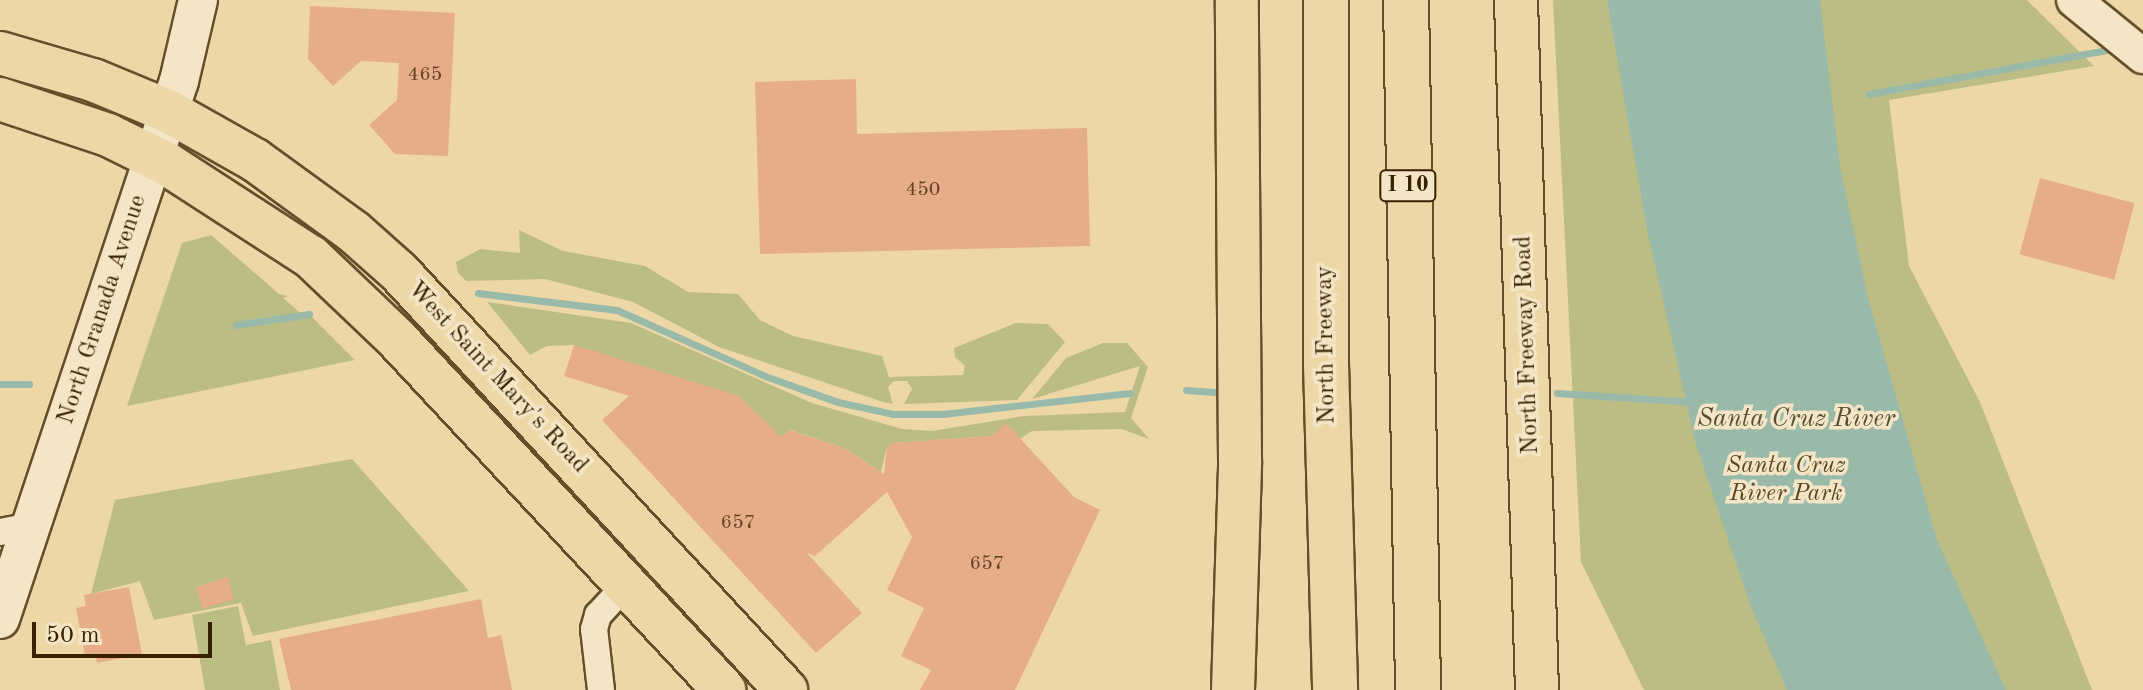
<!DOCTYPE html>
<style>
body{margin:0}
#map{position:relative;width:2143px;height:690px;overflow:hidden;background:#eed7a7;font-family:"Old Standard TT",serif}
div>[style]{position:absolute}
.green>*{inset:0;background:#bcbd85}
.water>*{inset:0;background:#99b9a9}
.stream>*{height:7px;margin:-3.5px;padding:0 3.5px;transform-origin:3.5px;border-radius:3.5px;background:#99b9a9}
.building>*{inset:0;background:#e7ad88;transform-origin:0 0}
.roads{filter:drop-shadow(2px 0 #664e2b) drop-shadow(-2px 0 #664e2b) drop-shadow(0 2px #664e2b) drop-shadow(0 -2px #664e2b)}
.minor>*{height:26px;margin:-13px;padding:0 13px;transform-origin:13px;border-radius:13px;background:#f4e5c6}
.tertiary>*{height:34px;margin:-17px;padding:0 17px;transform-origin:17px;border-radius:17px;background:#f4e5c6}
.secondary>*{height:38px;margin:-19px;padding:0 19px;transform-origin:19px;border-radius:19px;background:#f4e5c6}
.primary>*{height:42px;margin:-21px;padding:0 21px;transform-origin:21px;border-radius:21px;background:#eed7a7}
.motorway>*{height:44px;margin:-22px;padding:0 22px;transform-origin:22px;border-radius:22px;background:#eed7a7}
span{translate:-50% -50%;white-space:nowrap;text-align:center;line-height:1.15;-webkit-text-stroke:7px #f4e5c6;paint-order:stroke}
.number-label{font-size:20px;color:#644324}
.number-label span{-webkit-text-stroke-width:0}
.shield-label span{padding:2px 6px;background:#f4e5c6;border:2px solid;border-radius:6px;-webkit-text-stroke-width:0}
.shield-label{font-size:22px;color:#382002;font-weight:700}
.street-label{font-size:24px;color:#382002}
.park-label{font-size:24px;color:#594723;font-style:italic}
.water-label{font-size:26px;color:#554e34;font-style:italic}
.scale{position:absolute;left:32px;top:622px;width:180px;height:36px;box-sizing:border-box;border:4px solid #382002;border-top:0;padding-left:10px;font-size:24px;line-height:28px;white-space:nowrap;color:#382002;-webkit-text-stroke:6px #f4e5c6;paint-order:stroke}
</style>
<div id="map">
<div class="green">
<i style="clip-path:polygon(1553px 0,2027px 0,2094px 66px,1889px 100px,1909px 266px,1980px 402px,2092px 690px,1644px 690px,1581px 562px)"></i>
<i style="clip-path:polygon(519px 230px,563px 251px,645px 266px,688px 292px,738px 294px,760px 320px,793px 336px,882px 356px,889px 377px,963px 375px,965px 366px,955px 357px,954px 348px,1016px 323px,1048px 324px,1065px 342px,1017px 400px,904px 404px,912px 389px,907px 381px,894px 381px,888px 387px,893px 404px,883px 402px,719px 347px,633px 302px,545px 279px,466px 281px,458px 273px,456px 262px,480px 249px,520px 253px)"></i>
<i style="clip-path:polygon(211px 235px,279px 294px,288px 296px,283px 298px,305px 317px,312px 317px,355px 360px,127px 406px,182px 243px)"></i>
<i style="clip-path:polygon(487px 302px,631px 323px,812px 403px,902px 429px,932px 431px,1024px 416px,1125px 412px,1140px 366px,1032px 399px,1066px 358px,1103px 343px,1127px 343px,1148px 367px,1131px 418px,1149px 439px,1121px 429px,1032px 431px,1020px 439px,1006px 424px,993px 436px,893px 443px,887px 447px,881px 472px,844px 448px,790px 430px,781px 437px,574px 345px,547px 346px,530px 355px)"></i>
<i style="clip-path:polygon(352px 459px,469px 591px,253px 636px,241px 603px,154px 620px,140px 581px,91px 594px,115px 500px)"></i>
<i style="clip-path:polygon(238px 606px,246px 645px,271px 640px,280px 690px,205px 690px,192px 615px)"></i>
</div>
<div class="water">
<i style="clip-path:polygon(1607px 0,1820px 0,1840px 166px,1868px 298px,1937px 540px,2006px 690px,1787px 690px,1751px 607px,1696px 445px,1647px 230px)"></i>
</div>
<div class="stream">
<i style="left:1869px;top:94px;width:252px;rotate:-10.5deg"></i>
<i style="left:478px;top:293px;width:140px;rotate:7deg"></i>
<i style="left:617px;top:310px;width:162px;rotate:24deg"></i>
<i style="left:765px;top:376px;width:77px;rotate:19.6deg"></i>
<i style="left:838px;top:402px;width:56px;rotate:12.3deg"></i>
<i style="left:893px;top:414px;width:49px"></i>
<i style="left:942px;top:414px;width:189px;rotate:-6.4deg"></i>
<i style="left:236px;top:325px;width:74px;rotate:-8.6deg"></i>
<i style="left:0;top:384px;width:29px"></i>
<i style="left:1186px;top:390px;width:32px;rotate:4deg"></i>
<i style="left:1557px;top:393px;width:138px;rotate:3.7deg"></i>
</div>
<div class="building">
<i style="clip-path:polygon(310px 6px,455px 13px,448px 156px,395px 154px,369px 125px,397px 100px,399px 63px,361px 61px,333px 86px,308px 59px)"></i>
<i style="clip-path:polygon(856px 79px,857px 134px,1087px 128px,1090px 246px,760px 254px,755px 82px)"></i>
<i style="left:2040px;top:178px;width:98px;height:79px;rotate:15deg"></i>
<i style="clip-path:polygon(574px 345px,739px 396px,781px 437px,789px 430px,844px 448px,884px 474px,887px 447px,892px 443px,993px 436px,1006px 423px,1074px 497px,1100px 510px,1015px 690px,920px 690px,931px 670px,901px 656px,924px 608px,887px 590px,912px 537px,887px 492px,815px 556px,807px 553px,862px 613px,816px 653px,602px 420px,629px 396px,564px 376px)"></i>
<i style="left:227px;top:577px;width:23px;height:33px;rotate:72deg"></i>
<i style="clip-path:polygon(129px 587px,142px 654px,97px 663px,95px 654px,85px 656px,76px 608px,86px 606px,84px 595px)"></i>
<i style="clip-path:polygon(481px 599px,488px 638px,501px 635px,512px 690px,291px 690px,279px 639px)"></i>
</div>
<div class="roads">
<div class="minor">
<i style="left:0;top:532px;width:32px;rotate:-11deg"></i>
<i style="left:601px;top:690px;width:61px;rotate:-96.5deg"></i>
<i style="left:594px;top:629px;width:15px;rotate:-74deg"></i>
<i style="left:598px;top:615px;width:42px;rotate:-46.9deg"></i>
</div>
<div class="tertiary">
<i style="left:2074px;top:0;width:89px;rotate:39.1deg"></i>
</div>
<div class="secondary">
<i style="left:0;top:619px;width:567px;rotate:-71.6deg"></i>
<i style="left:179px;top:81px;width:83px;rotate:-76.8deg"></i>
</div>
<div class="primary">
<i style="left:1516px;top:0;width:690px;rotate:88.26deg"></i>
<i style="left:0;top:53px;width:97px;rotate:16.2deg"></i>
<i style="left:93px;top:80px;width:81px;rotate:22.5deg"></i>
<i style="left:168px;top:111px;width:100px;rotate:29.4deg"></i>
<i style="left:255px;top:160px;width:122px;rotate:36deg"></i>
<i style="left:354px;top:232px;width:60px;rotate:41.6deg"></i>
<i style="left:399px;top:272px;width:570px;rotate:47.21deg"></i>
<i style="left:0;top:99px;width:114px;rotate:18.4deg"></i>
<i style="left:108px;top:135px;width:66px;rotate:26.2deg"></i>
<i style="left:167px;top:164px;width:171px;rotate:32.9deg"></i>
<i style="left:311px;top:257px;width:116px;rotate:43.6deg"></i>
<i style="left:395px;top:337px;width:483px;rotate:47deg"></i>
<i style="left:1233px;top:690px;width:229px;rotate:-88.2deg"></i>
<i style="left:1240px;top:461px;width:461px;rotate:-90.4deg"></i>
</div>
<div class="motorway">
<i style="left:1326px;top:0;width:364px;rotate:90deg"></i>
<i style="left:1326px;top:364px;width:326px;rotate:88.4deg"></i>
<i style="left:1406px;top:0;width:690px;rotate:89deg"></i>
</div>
</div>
<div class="number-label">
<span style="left:425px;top:75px">465</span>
<span style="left:923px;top:190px">450</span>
<span style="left:738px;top:523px">657</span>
<span style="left:987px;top:564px">657</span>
</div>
<div class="shield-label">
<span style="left:1408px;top:186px">I 10</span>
</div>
<div class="street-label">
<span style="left:103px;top:310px;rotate:-72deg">North Granada Avenue</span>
<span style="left:1327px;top:345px;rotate:-91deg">North Freeway</span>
<span style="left:1528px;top:345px;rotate:-92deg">North Freeway Road</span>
<span style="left:497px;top:378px;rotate:47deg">West Saint Mary's Road</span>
</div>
<div class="park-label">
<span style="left:1786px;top:481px">Santa Cruz<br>River Park</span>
</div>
<div class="water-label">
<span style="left:1796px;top:420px">Santa Cruz River</span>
</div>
<div class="scale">50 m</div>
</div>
